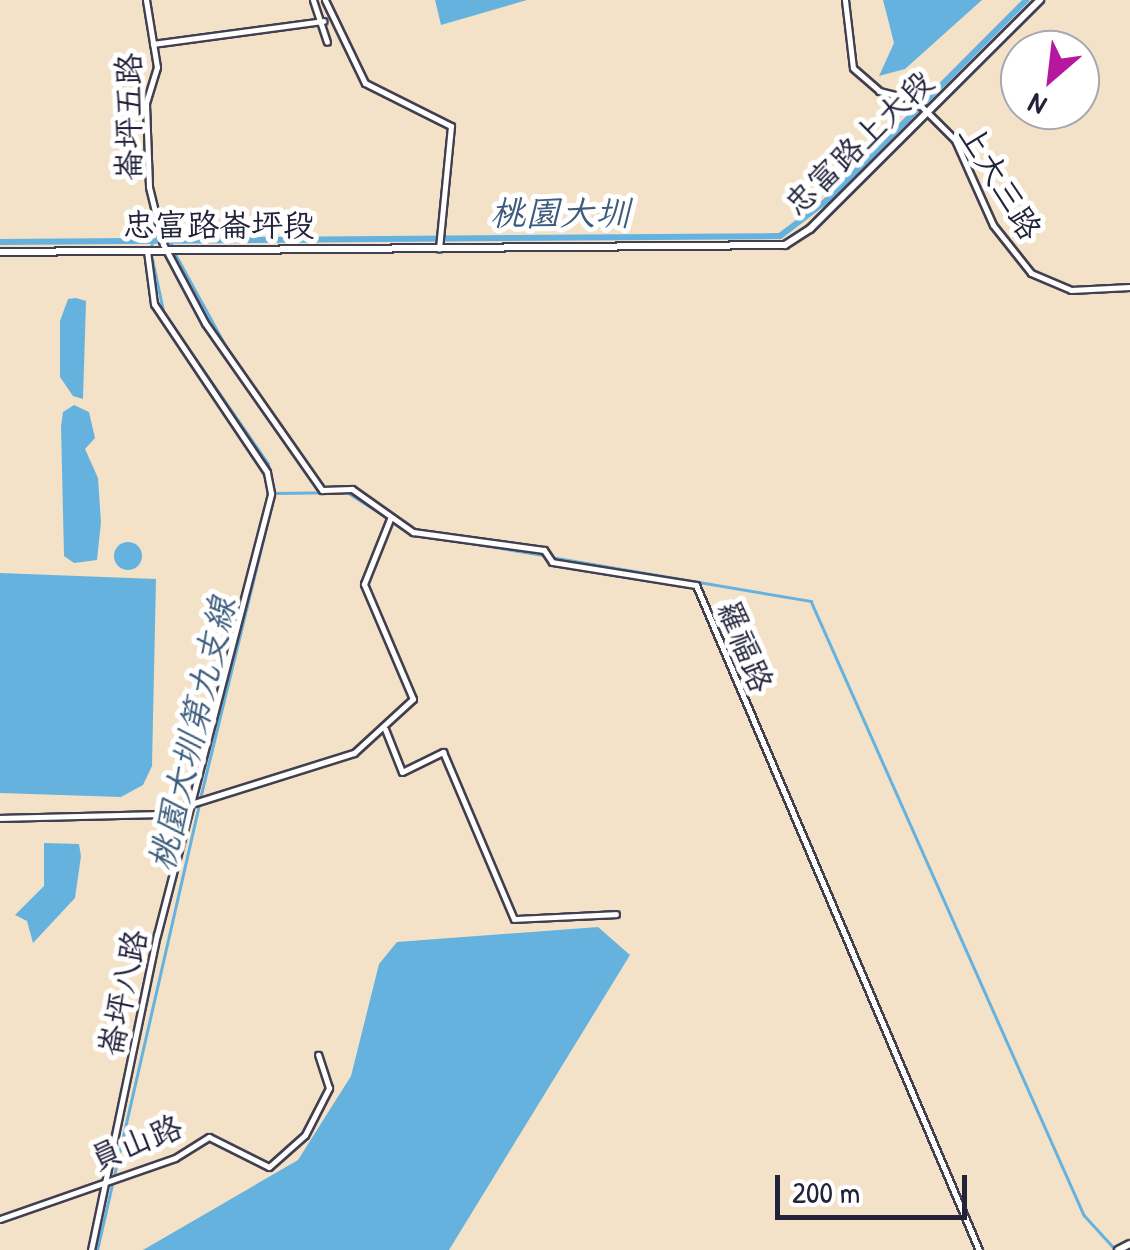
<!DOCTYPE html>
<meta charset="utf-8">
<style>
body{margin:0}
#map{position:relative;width:1130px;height:1250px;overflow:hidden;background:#f3e2c7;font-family:"Patrick Hand","LXGW WenKai TC",sans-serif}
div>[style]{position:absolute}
.water>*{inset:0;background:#66b2df}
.round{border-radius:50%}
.stream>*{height:2.5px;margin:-1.25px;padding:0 1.25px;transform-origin:1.25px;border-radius:1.25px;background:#66b2df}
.canal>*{height:6px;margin:-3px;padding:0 3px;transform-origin:3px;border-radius:3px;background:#66b2df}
.roads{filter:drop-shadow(2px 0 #413f50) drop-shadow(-2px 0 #413f50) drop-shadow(0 2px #413f50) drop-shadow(0 -2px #413f50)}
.minor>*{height:5px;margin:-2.5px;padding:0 2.5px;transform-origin:2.5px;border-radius:2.5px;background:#fff}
.tertiary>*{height:6px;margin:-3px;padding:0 3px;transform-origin:3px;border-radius:3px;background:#fff}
span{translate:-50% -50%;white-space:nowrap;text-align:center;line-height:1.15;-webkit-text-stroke:10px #fff;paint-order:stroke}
.street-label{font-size:32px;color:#22223b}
.water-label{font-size:35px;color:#3d5c7d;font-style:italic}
.north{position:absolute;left:1000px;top:30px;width:100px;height:100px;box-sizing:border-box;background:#fff;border:2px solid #a7a7b1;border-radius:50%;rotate:208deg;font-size:28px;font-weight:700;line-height:40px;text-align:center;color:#22223b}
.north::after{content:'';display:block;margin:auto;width:35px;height:45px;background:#b5179e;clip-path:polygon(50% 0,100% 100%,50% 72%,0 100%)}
.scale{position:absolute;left:775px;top:1175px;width:192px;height:45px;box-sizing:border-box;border:5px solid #22223b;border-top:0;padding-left:12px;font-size:30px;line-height:35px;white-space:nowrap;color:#22223b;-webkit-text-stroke:8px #fff;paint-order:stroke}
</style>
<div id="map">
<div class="water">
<i style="clip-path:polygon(435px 0,527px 0,441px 25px)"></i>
<i style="clip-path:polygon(883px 0,982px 0,905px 69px,879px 76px,894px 43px)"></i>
<i style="clip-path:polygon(76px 298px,86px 301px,83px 399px,73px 396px,60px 377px,60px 321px,68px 299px)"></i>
<i style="clip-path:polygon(74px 405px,89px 412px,95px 438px,85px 449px,98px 478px,101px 522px,97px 560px,74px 563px,64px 556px,61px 426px,63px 412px)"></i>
<i class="round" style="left:114px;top:542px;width:28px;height:28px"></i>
<i style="clip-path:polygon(0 573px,156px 579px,152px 766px,143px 785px,121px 797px,0 793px)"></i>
<i style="clip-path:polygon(44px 843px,79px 844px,81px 856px,75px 898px,33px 943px,27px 921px,15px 915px,44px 886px)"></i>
<i style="clip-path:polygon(598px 927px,630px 955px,449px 1250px,143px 1250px,298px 1160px,351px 1076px,379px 964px,397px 942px)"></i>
</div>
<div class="stream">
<i style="left:152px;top:242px;width:3px;rotate:90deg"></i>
<i style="left:170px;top:242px;width:4px;rotate:56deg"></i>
<i style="left:176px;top:255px;width:119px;rotate:61.3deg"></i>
<i style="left:152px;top:257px;width:57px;rotate:77.9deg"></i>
<i style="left:164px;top:313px;width:183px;rotate:55.3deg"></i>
<i style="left:268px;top:463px;width:31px;rotate:77deg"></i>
<i style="left:275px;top:493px;width:313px;rotate:103.7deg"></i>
<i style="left:312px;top:472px;width:14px;rotate:54deg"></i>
<i style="left:275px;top:493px;width:72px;rotate:-0.8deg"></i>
<i style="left:347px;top:492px;width:75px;rotate:32.4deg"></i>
<i style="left:458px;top:541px;width:86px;rotate:9.4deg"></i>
<i style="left:551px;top:557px;width:264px;rotate:9.6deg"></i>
<i style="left:811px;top:601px;width:672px;rotate:66.03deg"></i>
<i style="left:1084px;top:1215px;width:46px;rotate:47.6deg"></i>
<i style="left:97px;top:1250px;width:457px;rotate:-77.1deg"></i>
</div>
<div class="canal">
<i style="left:0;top:242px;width:780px;rotate:-0.44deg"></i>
<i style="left:780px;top:236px;width:58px;rotate:-37.3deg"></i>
<i style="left:826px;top:201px;width:284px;rotate:-45.1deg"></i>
</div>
<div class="roads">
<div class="minor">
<i style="left:146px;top:0;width:68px;rotate:80.7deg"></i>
<i style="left:157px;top:67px;width:39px;rotate:107deg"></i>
<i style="left:146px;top:104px;width:83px;rotate:87.9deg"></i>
<i style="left:149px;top:187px;width:59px;rotate:76.2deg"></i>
<i style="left:163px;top:244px;width:89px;rotate:62deg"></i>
<i style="left:205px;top:323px;width:204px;rotate:55deg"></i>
<i style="left:322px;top:490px;width:30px;rotate:-2deg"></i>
<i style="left:352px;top:489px;width:75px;rotate:35.2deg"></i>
<i style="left:413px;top:532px;width:132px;rotate:7.8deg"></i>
<i style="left:544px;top:550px;width:14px;rotate:56deg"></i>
<i style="left:552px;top:562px;width:146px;rotate:9.1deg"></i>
<i style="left:696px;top:585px;width:723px;rotate:66.95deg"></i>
<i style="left:313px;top:0;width:44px;rotate:71.6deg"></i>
<i style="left:325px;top:0;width:92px;rotate:64.3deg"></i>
<i style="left:365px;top:83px;width:96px;rotate:26.6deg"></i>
<i style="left:451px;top:126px;width:123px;rotate:95.6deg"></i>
<i style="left:845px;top:0;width:68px;rotate:83.3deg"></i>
<i style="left:853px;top:68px;width:35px;rotate:41deg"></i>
<i style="left:879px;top:91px;width:37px;rotate:14deg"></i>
<i style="left:915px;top:100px;width:57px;rotate:45deg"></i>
<i style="left:955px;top:140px;width:93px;rotate:65.9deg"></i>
<i style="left:993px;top:225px;width:61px;rotate:51.6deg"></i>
<i style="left:1031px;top:273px;width:43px;rotate:23deg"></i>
<i style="left:1071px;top:290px;width:59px;rotate:-2.9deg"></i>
<i style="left:153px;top:44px;width:172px;rotate:-7.7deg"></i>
<i style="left:385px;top:729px;width:46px;rotate:68.4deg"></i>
<i style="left:402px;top:772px;width:46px;rotate:-26deg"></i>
<i style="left:443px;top:752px;width:181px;rotate:67deg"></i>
<i style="left:514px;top:919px;width:102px;rotate:-2.8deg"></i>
<i style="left:0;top:818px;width:159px;rotate:-1.4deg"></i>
<i style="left:159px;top:814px;width:204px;rotate:-17.4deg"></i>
<i style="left:354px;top:753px;width:80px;rotate:-42.5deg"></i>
<i style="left:413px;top:699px;width:125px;rotate:-113.1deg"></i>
<i style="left:364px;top:584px;width:70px;rotate:-68.2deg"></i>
<i style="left:0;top:1219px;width:185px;rotate:-19.2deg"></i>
<i style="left:175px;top:1158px;width:40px;rotate:-32deg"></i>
<i style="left:209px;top:1137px;width:67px;rotate:26.6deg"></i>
<i style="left:269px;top:1167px;width:48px;rotate:-41.6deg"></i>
<i style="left:305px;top:1135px;width:53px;rotate:-62.9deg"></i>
<i style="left:329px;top:1088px;width:35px;rotate:-108deg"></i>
<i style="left:91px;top:1250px;width:322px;rotate:-78.2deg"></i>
<i style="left:157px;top:935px;width:456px;rotate:-75.5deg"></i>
<i style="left:271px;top:493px;width:21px;rotate:-101deg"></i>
<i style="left:267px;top:472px;width:202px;rotate:-123.9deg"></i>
<i style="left:154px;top:304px;width:53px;rotate:-97.5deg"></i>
</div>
<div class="tertiary">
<i style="left:0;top:252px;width:785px;rotate:-0.51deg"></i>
<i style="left:785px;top:245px;width:30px;rotate:-33deg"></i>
<i style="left:810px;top:229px;width:325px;rotate:-44.9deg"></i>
<i style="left:1118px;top:1250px;width:13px;rotate:-27deg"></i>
</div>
</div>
<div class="street-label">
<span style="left:129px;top:117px;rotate:-90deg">崙坪五路</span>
<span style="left:859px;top:143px;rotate:-44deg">忠富路上大段</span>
<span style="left:1000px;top:182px;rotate:59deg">上大三路</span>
<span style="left:219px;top:225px">忠富路崙坪段</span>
<span style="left:745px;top:646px;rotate:68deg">羅福路</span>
<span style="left:123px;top:993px;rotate:-78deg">崙坪八路</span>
<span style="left:136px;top:1143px;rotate:-22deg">員山路</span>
</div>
<div class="water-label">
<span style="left:560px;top:213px">桃園大圳</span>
<span style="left:192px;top:734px;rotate:-77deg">桃園大圳第九支線</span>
</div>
<div class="north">N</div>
<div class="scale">200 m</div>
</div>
